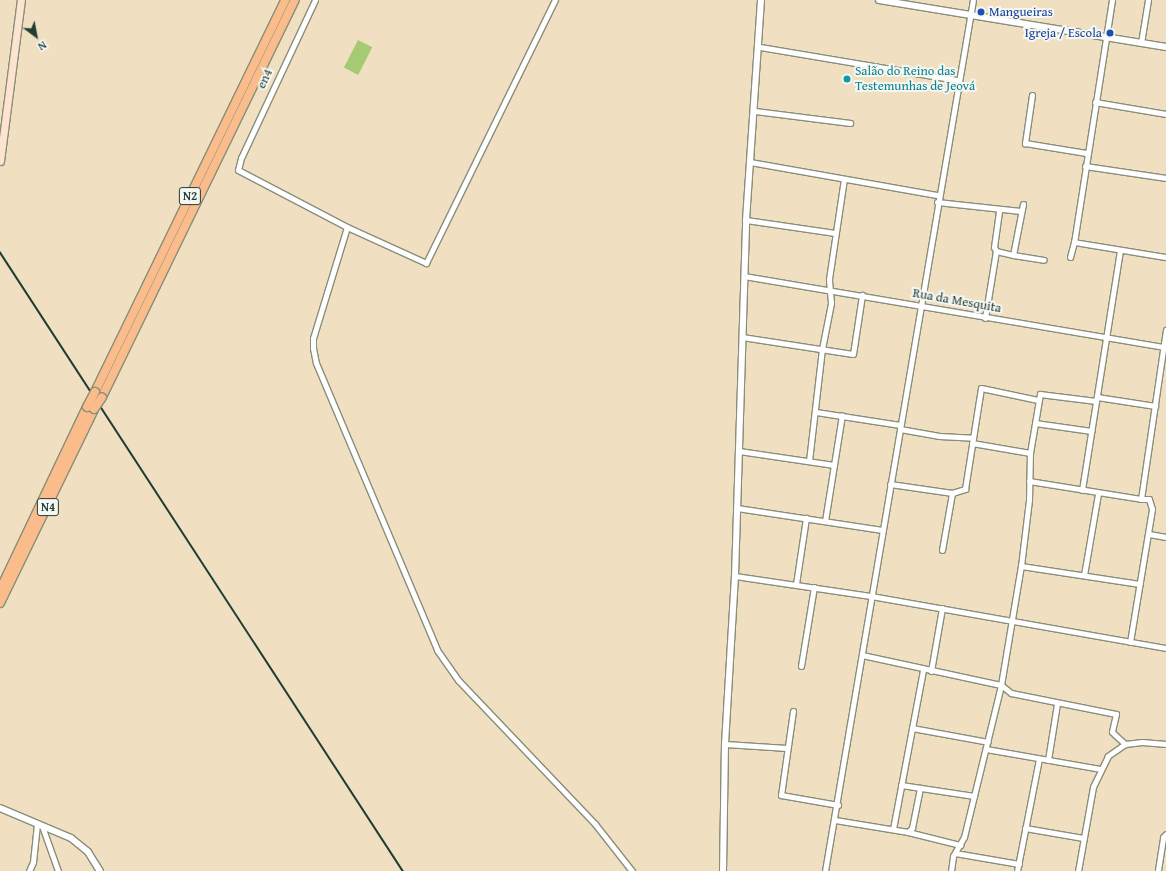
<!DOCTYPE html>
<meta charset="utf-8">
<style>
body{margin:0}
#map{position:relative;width:1166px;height:871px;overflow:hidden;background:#f1dfc1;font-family:"Gentium Book Plus",serif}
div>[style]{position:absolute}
.green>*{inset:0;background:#a6ca74;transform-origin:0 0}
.roads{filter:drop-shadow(1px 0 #888e7a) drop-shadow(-1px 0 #888e7a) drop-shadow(0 1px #888e7a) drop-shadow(0 -1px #888e7a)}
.minor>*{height:5px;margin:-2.5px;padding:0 2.5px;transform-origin:2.5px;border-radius:2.5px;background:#fff}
.tertiary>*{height:6px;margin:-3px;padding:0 3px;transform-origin:3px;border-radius:3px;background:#fff}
.secondary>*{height:7px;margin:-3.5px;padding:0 3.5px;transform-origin:3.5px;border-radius:3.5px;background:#fde4d0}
.trunk>*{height:8px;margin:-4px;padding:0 4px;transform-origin:4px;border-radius:4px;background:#f9bc8a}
.rail>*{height:1.5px;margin:-0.75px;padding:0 0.75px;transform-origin:0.75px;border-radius:0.75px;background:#1f3d34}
.bridges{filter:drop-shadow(1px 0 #888e7a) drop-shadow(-1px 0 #888e7a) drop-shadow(0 1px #888e7a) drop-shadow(0 -1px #888e7a)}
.trunk-bridge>*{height:8px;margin:-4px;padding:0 4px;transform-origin:4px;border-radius:4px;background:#f9bc8a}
.dots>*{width:11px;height:11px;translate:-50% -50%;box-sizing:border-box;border:2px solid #f6f6f2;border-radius:50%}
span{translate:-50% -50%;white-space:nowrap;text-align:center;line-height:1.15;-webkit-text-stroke:4px #f6f6f2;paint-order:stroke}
.shield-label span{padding:1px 3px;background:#f6f6f2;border:1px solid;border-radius:3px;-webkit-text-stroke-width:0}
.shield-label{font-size:12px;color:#1f3d34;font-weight:700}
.transit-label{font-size:13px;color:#164399}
.left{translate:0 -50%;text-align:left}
.right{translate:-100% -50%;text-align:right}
.culture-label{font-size:13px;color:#0d838f}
.street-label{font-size:13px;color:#1f3d34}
.north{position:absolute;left:16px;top:16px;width:40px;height:40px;-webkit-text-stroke:3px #f6f6f2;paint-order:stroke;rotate:148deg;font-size:11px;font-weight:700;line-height:16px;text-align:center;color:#1f3d34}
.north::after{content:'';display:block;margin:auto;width:14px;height:18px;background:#1f3d34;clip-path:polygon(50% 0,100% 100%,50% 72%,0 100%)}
</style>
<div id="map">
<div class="green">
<i style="left:358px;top:40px;width:16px;height:31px;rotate:27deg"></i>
</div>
<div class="roads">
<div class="minor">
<i style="left:315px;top:0;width:174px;rotate:115.1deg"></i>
<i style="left:241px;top:158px;width:12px;rotate:104deg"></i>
<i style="left:238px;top:170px;width:123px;rotate:27.6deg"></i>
<i style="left:347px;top:227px;width:87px;rotate:24.5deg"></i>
<i style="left:426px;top:263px;width:293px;rotate:-63.9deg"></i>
<i style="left:1112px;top:0;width:245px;rotate:98.9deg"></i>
<i style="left:1074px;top:242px;width:93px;rotate:9.3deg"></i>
<i style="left:1141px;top:43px;width:44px;rotate:-80.8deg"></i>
<i style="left:760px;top:47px;width:201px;rotate:9.5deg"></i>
<i style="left:1032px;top:95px;width:49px;rotate:98.3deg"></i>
<i style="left:1025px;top:143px;width:62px;rotate:9.3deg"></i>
<i style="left:1095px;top:102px;width:72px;rotate:9.6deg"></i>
<i style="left:755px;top:111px;width:96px;rotate:7.2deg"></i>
<i style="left:750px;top:162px;width:191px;rotate:10deg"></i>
<i style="left:1085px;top:166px;width:82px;rotate:8.4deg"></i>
<i style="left:937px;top:202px;width:84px;rotate:6.1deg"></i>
<i style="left:746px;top:220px;width:90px;rotate:8.3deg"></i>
<i style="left:347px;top:227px;width:116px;rotate:107deg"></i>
<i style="left:313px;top:338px;width:10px;rotate:90deg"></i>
<i style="left:313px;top:348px;width:15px;rotate:79deg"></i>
<i style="left:316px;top:363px;width:311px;rotate:67.1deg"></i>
<i style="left:437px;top:650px;width:37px;rotate:55deg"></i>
<i style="left:458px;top:680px;width:199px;rotate:46.4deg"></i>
<i style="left:595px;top:824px;width:60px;rotate:51.8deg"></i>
<i style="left:996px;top:251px;width:17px;rotate:13deg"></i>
<i style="left:1013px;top:255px;width:52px;rotate:-78.9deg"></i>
<i style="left:1013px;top:255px;width:31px;rotate:9deg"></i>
<i style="left:1070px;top:257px;width:16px;rotate:-75deg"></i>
<i style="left:744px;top:276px;width:428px;rotate:9.6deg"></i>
<i style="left:985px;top:318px;width:68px;rotate:-80.7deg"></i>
<i style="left:996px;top:251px;width:4px;rotate:-117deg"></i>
<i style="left:994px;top:247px;width:37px;rotate:-82deg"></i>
<i style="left:742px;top:337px;width:112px;rotate:8.7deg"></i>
<i style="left:853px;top:354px;width:60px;rotate:-81.3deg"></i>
<i style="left:1097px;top:397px;width:59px;rotate:8.8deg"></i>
<i style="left:816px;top:412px;width:85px;rotate:8.8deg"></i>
<i style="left:1035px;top:423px;width:57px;rotate:8.1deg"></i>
<i style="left:900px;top:429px;width:40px;rotate:10deg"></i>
<i style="left:939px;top:436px;width:34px;rotate:3deg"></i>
<i style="left:972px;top:443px;width:59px;rotate:9.8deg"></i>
<i style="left:739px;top:451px;width:96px;rotate:8.4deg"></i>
<i style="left:809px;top:461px;width:113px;rotate:-83.4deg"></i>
<i style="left:822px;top:349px;width:47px;rotate:-78.9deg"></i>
<i style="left:831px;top:303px;width:24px;rotate:-95deg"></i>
<i style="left:829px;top:279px;width:101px;rotate:-81.5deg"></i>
<i style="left:1029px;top:481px;width:113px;rotate:9.1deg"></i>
<i style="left:890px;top:484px;width:63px;rotate:8.3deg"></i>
<i style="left:952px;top:493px;width:14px;rotate:-17deg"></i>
<i style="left:965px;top:489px;width:102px;rotate:-81deg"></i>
<i style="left:981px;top:388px;width:58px;rotate:11.9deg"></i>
<i style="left:1082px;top:490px;width:243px;rotate:-81deg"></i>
<i style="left:737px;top:508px;width:147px;rotate:8.6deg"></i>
<i style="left:825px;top:521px;width:107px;rotate:-80.9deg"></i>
<i style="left:1149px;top:534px;width:17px;rotate:10deg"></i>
<i style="left:942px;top:550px;width:58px;rotate:-80deg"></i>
<i style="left:1021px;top:566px;width:120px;rotate:8.6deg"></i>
<i style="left:1084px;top:575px;width:82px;rotate:-80.2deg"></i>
<i style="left:735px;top:576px;width:137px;rotate:8.4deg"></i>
<i style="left:871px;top:596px;width:300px;rotate:10deg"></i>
<i style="left:796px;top:584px;width:67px;rotate:-81.4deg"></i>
<i style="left:1130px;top:642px;width:135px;rotate:-80.6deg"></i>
<i style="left:1152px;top:509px;width:10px;rotate:-107deg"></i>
<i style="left:1149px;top:499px;width:8px;rotate:180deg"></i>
<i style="left:1141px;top:499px;width:171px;rotate:-81.6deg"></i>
<i style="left:862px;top:655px;width:142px;rotate:12.2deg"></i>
<i style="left:1001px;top:685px;width:13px;rotate:39deg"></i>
<i style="left:1011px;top:693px;width:107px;rotate:11.3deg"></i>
<i style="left:1116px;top:714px;width:18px;rotate:103deg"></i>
<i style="left:1112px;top:732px;width:18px;rotate:43deg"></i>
<i style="left:1125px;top:744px;width:21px;rotate:145deg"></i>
<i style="left:1108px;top:756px;width:34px;rotate:116deg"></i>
<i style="left:1093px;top:787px;width:85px;rotate:100.1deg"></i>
<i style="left:801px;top:666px;width:80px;rotate:-80.7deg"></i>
<i style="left:931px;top:671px;width:64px;rotate:-80.1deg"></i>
<i style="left:793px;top:711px;width:85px;rotate:98.1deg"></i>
<i style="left:781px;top:795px;width:58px;rotate:10deg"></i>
<i style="left:912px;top:728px;width:77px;rotate:10.4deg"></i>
<i style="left:725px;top:744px;width:62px;rotate:3.7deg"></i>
<i style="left:1125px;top:744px;width:17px;rotate:-7deg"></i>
<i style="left:1142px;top:742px;width:24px;rotate:5deg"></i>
<i style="left:986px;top:749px;width:117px;rotate:9.9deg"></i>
<i style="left:1048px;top:760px;width:57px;rotate:-80.9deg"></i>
<i style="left:901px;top:785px;width:74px;rotate:8.6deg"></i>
<i style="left:835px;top:820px;width:74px;rotate:9.3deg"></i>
<i style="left:908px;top:832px;width:54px;rotate:14deg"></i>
<i style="left:42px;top:826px;width:48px;rotate:70.4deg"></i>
<i style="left:1025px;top:828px;width:59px;rotate:9.8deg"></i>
<i style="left:893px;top:829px;width:162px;rotate:-79.3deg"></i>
<i style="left:908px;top:832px;width:6px;rotate:-45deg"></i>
<i style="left:912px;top:828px;width:41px;rotate:-78.7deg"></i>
<i style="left:955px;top:853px;width:65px;rotate:9.8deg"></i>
<i style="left:1158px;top:870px;width:33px;rotate:-81deg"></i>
<i style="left:1163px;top:837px;width:4px;rotate:-45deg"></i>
<i style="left:29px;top:871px;width:10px;rotate:-66deg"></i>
<i style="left:33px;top:862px;width:38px;rotate:-84deg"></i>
<i style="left:825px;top:871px;width:883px;rotate:-80.36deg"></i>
<i style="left:951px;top:871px;width:15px;rotate:-82deg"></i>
<i style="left:953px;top:856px;width:22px;rotate:-60deg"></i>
<i style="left:964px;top:837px;width:156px;rotate:-76.3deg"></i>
<i style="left:1001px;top:685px;width:121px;rotate:-80.5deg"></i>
<i style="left:1021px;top:566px;width:66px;rotate:-83.1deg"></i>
<i style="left:1029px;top:500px;width:47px;rotate:-88.8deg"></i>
<i style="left:1030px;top:453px;width:60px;rotate:-80.4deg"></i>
<i style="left:1040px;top:394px;width:56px;rotate:7.1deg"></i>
<i style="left:1017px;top:871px;width:114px;rotate:-78.9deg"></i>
</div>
<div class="tertiary">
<i style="left:879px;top:0;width:291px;rotate:9.3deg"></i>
<i style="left:0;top:808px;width:77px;rotate:22.9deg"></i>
<i style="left:71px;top:838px;width:22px;rotate:39deg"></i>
<i style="left:88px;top:852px;width:22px;rotate:58deg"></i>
<i style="left:723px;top:871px;width:127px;rotate:-89.1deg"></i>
<i style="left:725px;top:744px;width:168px;rotate:-86.6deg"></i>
<i style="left:735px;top:576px;width:356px;rotate:-88.2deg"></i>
<i style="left:746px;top:220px;width:221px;rotate:-86.1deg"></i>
</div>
<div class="secondary">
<i style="left:0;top:161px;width:162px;rotate:-82.6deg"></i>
</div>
<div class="trunk">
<i style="left:95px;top:392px;width:436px;rotate:-64.1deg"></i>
<i style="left:102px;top:397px;width:441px;rotate:-64.1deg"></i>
<i style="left:0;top:590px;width:203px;rotate:-64.6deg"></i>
<i style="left:0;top:603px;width:216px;rotate:-64.1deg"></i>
</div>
</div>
<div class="rail">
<i style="left:0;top:252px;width:739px;rotate:56.93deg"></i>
</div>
<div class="bridges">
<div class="trunk-bridge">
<i style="left:87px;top:407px;width:17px;rotate:-62deg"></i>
<i style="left:94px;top:409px;width:14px;rotate:-56deg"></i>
</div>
</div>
<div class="dots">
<i style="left:981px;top:12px;background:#1a4fb4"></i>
<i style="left:1110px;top:33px;background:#1a4fb4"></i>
<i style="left:847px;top:79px;background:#0f9aa8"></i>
</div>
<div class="shield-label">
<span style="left:190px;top:196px">N2</span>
<span style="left:48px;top:507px">N4</span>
</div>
<div class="transit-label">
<span class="left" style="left:989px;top:12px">Mangueiras</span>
<span class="right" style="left:1102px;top:33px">Igreja / Escola</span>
</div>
<div class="culture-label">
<span class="left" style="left:855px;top:79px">Salão do Reino das<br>Testemunhas de Jeová</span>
</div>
<div class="street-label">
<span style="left:265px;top:79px;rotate:-65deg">en4</span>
<span style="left:957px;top:301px;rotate:10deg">Rua da Mesquita</span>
</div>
<div class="north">N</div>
</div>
